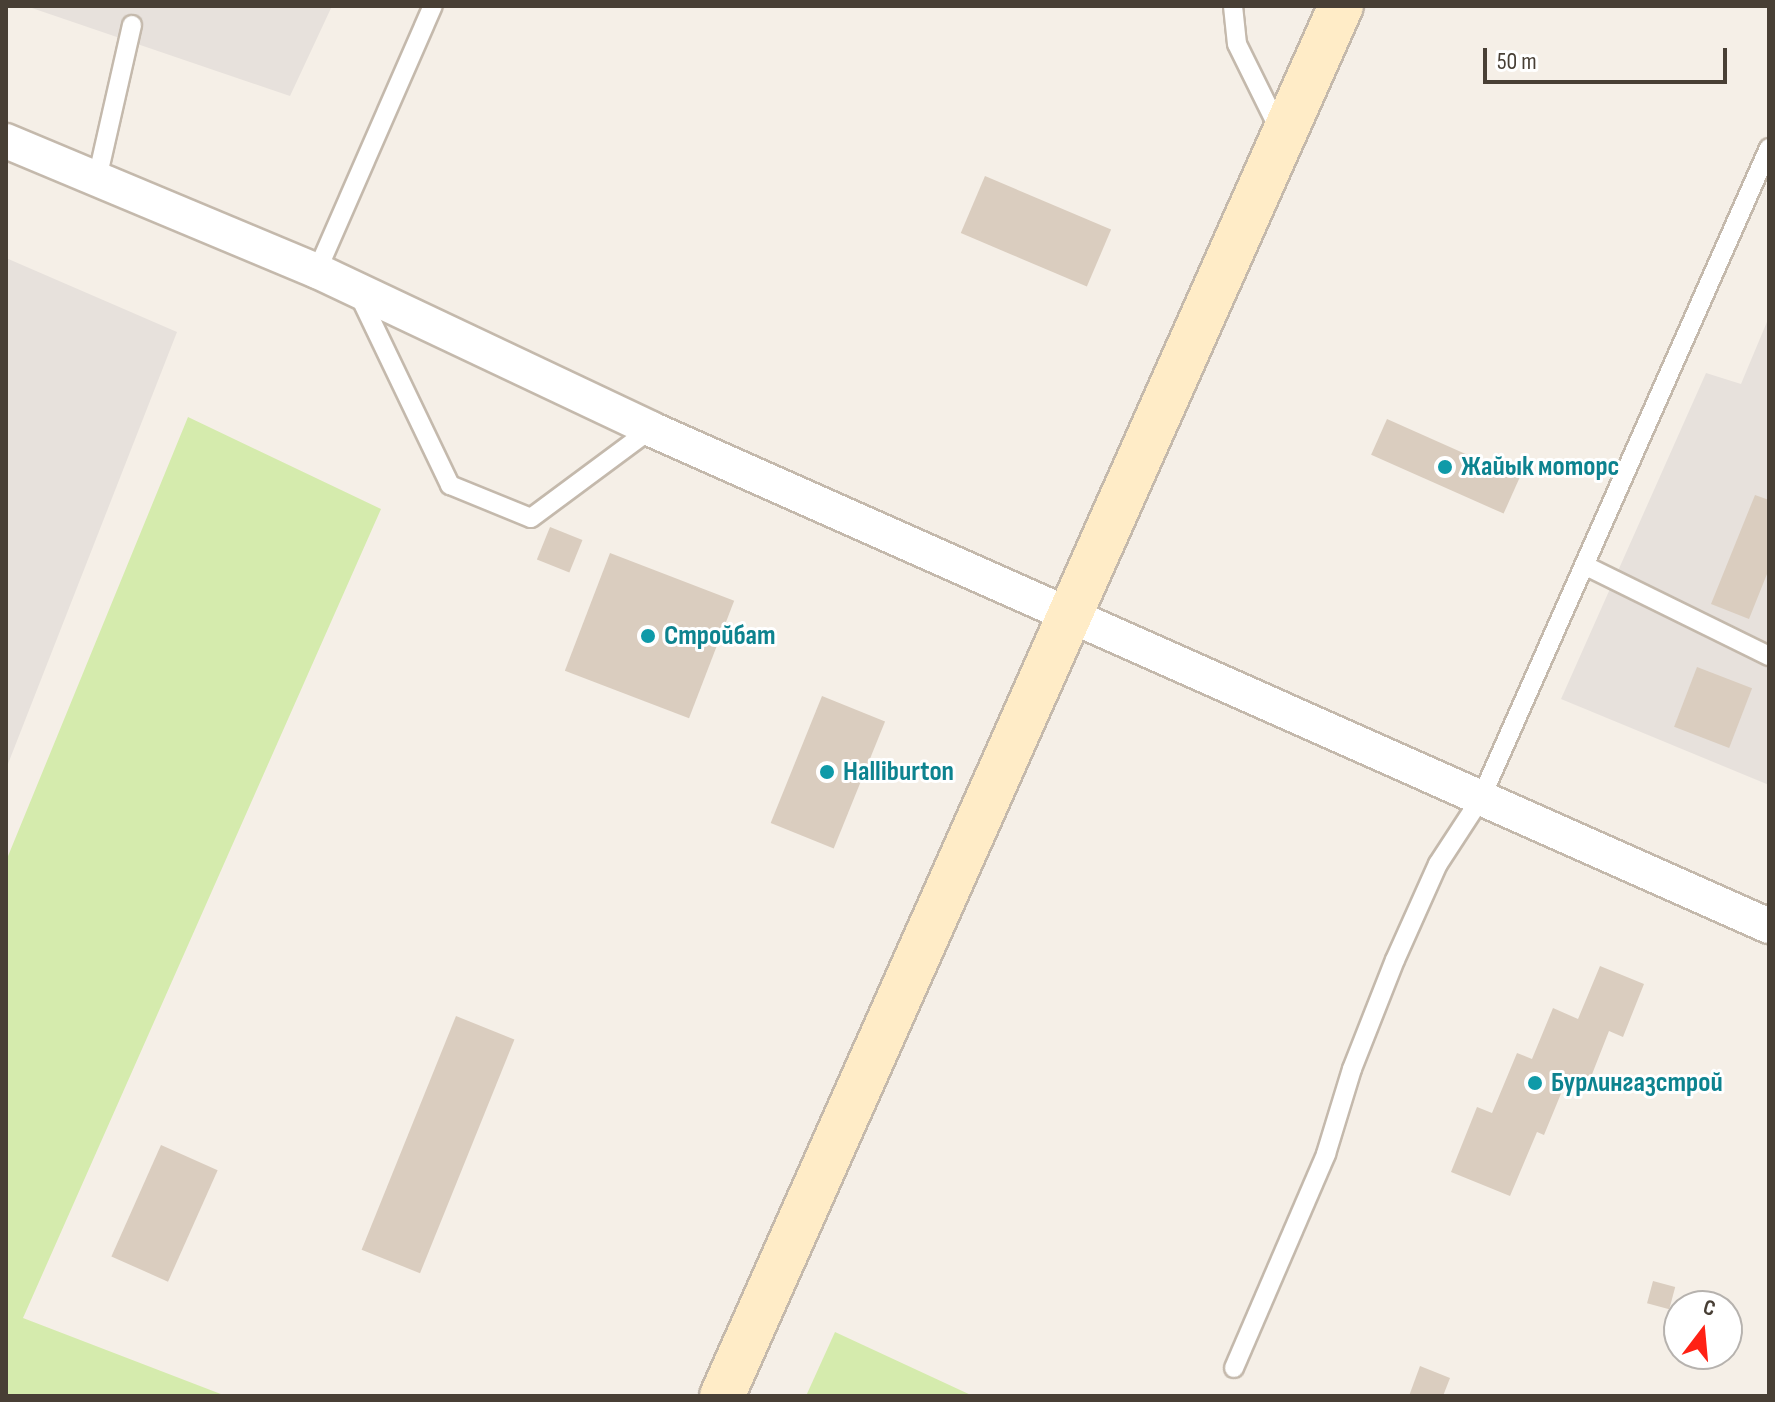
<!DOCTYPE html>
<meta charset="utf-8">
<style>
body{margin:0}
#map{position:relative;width:1775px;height:1402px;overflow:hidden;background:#f5efe7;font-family:"Sofia Sans Condensed",sans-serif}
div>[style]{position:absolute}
.industrial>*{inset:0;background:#e7e1dc}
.green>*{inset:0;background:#d5ebad}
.building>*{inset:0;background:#dacdbf;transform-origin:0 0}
.roads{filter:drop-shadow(2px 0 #c4b9ac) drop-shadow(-2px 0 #c4b9ac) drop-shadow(0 2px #c4b9ac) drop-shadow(0 -2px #c4b9ac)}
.service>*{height:18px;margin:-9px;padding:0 9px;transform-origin:9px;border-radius:9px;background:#fff}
.minor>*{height:34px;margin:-17px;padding:0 17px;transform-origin:17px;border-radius:17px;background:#fff}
.secondary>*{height:44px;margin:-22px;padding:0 22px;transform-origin:22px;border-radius:22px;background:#ffecc7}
.dots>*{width:22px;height:22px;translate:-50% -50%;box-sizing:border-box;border:4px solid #fff;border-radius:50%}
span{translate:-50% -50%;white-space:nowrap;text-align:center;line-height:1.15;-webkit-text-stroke:6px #fff;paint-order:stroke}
.culture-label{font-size:28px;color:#0d838f;font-weight:700}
.left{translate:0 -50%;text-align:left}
.frame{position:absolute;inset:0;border:8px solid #483f35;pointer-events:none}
.north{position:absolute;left:1663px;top:1290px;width:80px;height:80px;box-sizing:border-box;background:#fff;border:2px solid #b6b2ae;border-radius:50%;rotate:16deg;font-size:22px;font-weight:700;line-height:32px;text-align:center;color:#483f35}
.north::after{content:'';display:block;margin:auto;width:28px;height:36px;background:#ff2114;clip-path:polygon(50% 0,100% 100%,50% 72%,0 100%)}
.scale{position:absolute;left:1483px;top:48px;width:244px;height:36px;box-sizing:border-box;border:4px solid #483f35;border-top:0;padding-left:10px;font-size:24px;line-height:28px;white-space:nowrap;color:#483f35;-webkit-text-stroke:6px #fff;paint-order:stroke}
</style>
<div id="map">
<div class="industrial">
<i style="clip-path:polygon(26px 6px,332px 6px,290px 96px)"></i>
<i style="clip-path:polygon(6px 258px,177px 332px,6px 769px)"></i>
<i style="clip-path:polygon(1769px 317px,1769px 785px,1561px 699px,1706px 373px,1741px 384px)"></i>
</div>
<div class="green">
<i style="clip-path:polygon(188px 417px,381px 509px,23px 1318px,226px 1396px,6px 1396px,6px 861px)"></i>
<i style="clip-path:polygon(835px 1332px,973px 1396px,806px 1396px)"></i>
</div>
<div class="building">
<i style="left:985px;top:176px;width:137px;height:62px;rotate:23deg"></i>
<i style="left:1387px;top:419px;width:145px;height:39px;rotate:24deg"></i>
<i style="clip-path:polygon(1755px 495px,1769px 500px,1769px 569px,1749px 619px,1711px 604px)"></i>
<i style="left:550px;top:527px;width:35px;height:35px;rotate:22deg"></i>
<i style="left:610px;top:553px;width:133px;height:126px;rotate:21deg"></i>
<i style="left:1697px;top:667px;width:59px;height:64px;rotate:21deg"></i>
<i style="left:822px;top:696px;width:68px;height:137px;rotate:22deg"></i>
<i style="clip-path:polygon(1600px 966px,1644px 984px,1623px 1037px,1609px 1031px,1587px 1087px,1567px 1079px,1544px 1135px,1537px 1132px,1510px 1196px,1451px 1172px,1477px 1107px,1492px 1113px,1517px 1053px,1532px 1059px,1553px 1008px,1578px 1019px)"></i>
<i style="left:456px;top:1016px;width:63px;height:252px;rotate:22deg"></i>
<i style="left:161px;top:1145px;width:62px;height:122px;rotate:24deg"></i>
<i style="left:1653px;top:1281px;width:23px;height:23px;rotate:15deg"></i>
<i style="clip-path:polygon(1420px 1366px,1450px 1378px,1443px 1396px,1409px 1396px)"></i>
</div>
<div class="roads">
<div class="service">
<i style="left:1233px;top:6px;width:38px;rotate:84deg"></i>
<i style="left:1237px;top:44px;width:99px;rotate:63.7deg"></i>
<i style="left:97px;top:179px;width:158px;rotate:-77.2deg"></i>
<i style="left:317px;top:271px;width:289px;rotate:-66.4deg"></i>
<i style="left:359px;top:295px;width:211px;rotate:64.4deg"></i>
<i style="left:450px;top:485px;width:87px;rotate:22.2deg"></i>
<i style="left:531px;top:518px;width:149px;rotate:-36.6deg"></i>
<i style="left:1588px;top:567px;width:202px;rotate:26.2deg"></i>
<i style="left:1234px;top:1368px;width:233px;rotate:-66.7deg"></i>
<i style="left:1326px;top:1154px;width:89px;rotate:-73deg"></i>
<i style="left:1352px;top:1069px;width:117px;rotate:-68.5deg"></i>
<i style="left:1395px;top:960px;width:105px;rotate:-65.9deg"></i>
<i style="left:1438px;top:864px;width:79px;rotate:-56.9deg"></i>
<i style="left:1481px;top:798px;width:711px;rotate:-66.1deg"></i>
</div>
<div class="minor">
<i style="left:6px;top:141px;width:337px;rotate:22.7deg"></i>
<i style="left:317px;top:271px;width:369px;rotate:25.3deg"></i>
<i style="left:651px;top:429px;width:1223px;rotate:23.97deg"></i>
</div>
<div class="secondary">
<i style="left:722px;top:1396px;width:1522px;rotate:-66deg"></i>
</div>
</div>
<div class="dots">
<i style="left:1445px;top:467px;background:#0f9aa8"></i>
<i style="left:648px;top:636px;background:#0f9aa8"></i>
<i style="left:827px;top:772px;background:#0f9aa8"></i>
<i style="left:1535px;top:1083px;background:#0f9aa8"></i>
</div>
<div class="culture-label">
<span class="left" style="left:1461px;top:467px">Жайык моторс</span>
<span class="left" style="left:664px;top:636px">Стройбат</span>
<span class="left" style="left:843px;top:772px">Halliburton</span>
<span class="left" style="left:1551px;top:1083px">Бурлингазстрой</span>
</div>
<div class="frame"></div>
<div class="north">С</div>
<div class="scale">50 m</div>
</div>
